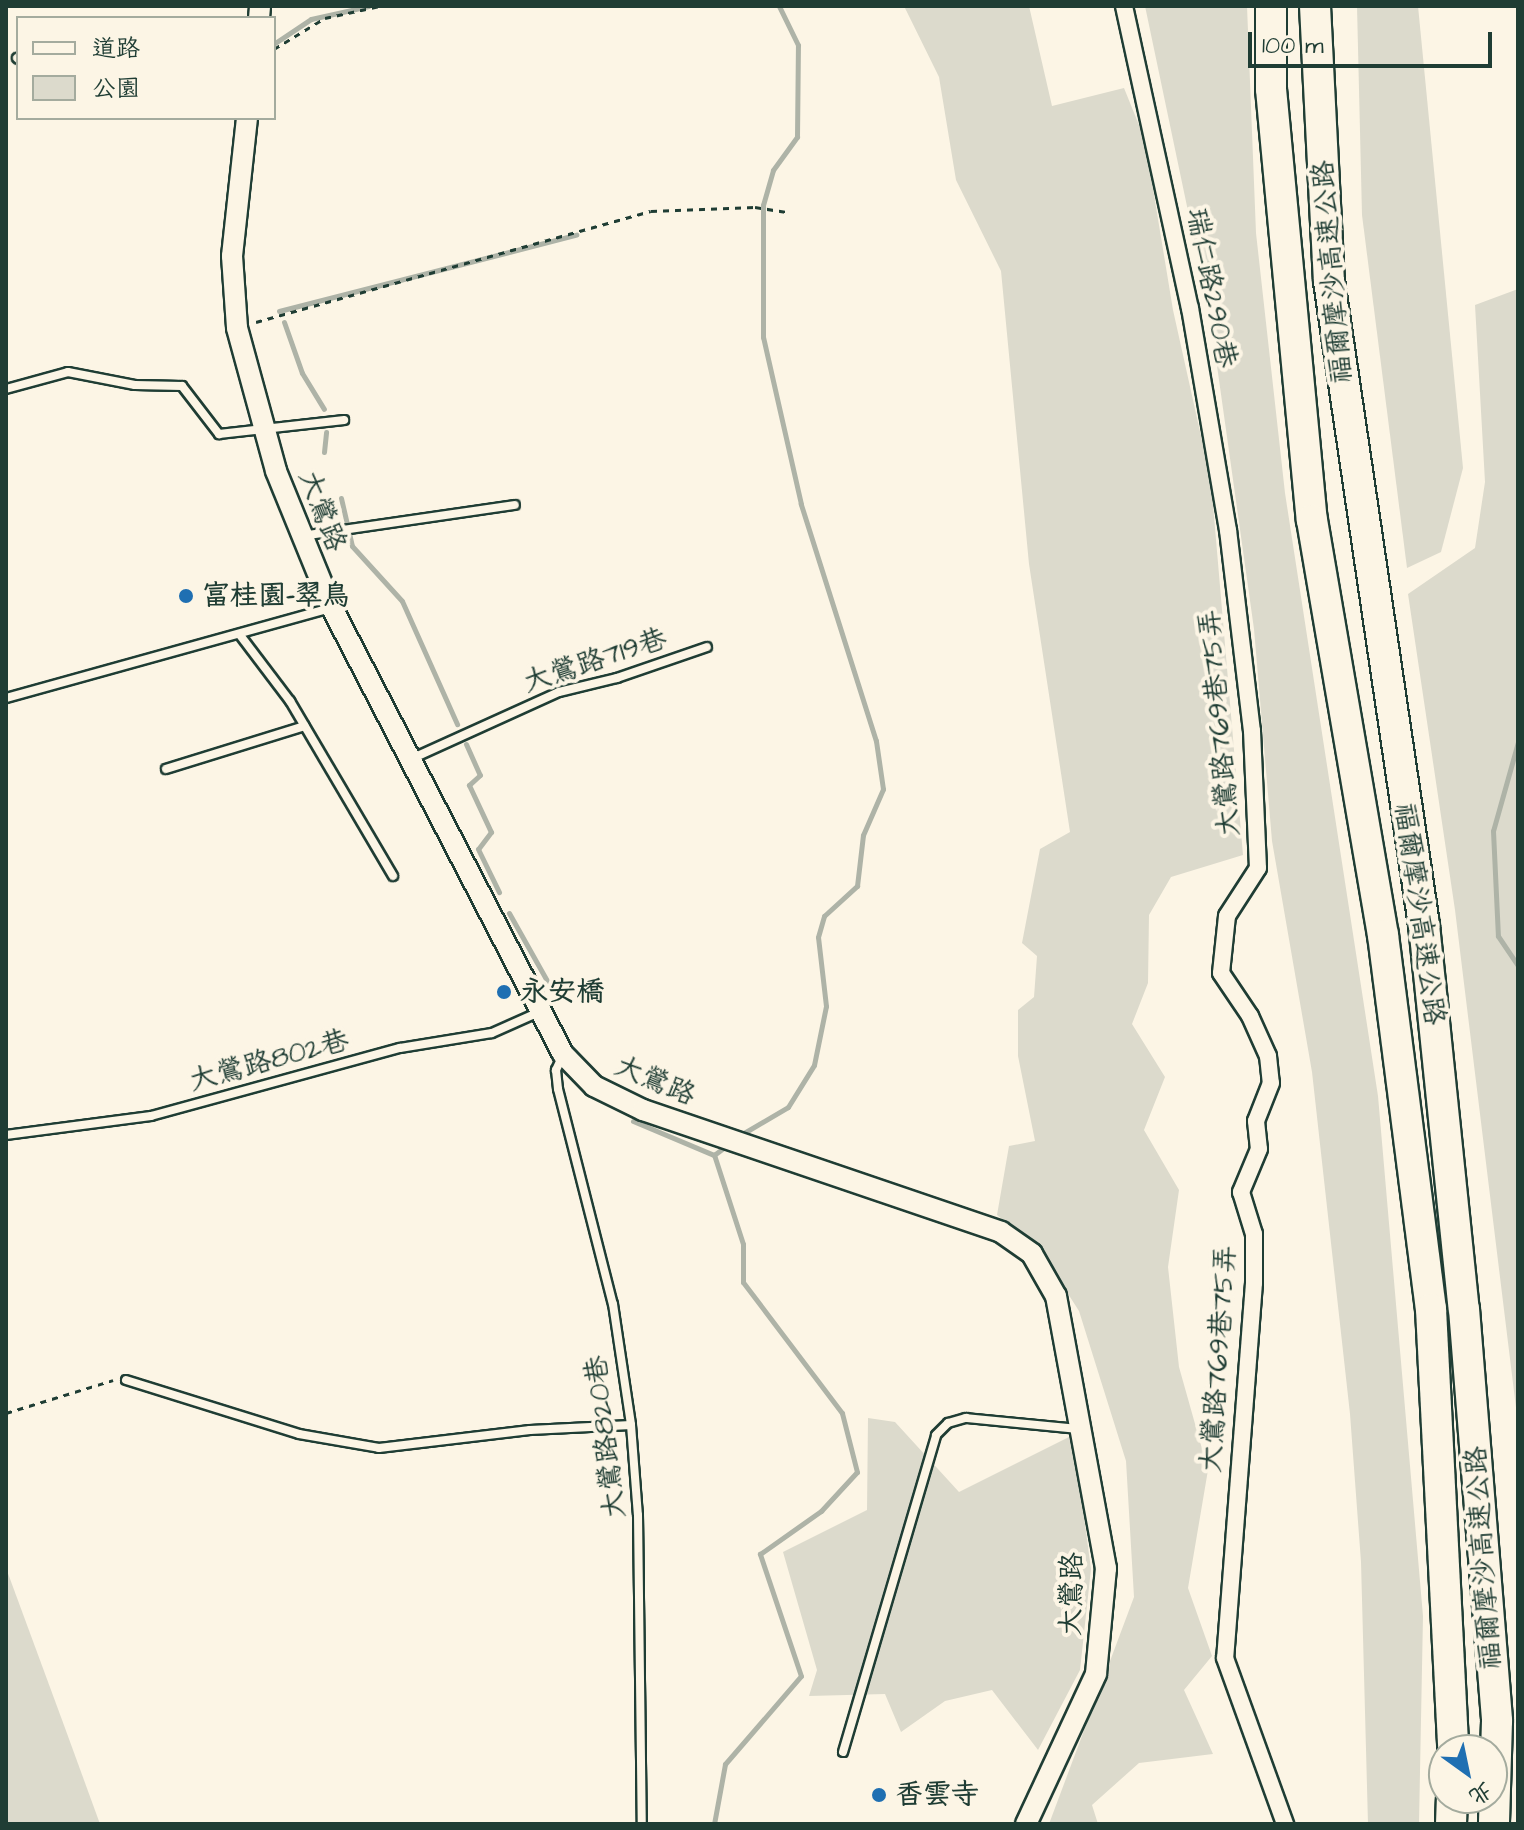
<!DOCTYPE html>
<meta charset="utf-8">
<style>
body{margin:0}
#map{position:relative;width:1524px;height:1830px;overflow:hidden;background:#fcf5e5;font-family:"Architects Daughter","LXGW WenKai TC",sans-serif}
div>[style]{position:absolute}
.green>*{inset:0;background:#dcdacc}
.stream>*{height:5px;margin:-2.5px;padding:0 2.5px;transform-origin:2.5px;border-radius:2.5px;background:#aeb3a7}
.path>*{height:3px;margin-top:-1.5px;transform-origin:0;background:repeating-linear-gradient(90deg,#1f3d34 0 6px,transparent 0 12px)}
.roads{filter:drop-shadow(2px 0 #1f3d34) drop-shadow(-2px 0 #1f3d34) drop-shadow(0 2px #1f3d34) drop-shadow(0 -2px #1f3d34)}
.service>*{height:8px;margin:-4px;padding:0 4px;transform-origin:4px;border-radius:4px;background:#fcf5e5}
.minor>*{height:16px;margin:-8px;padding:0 8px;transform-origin:8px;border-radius:8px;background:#fcf5e5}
.tertiary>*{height:20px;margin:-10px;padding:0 10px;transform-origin:10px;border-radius:10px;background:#fcf5e5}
.motorway>*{height:30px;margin:-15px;padding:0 15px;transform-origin:15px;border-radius:15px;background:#fcf5e5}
.dots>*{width:22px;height:22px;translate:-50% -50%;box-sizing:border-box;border:4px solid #fcf5e5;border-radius:50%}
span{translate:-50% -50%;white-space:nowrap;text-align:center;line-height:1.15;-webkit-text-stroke:8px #fcf5e5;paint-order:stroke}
.street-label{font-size:28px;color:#1f3d34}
.poi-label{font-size:28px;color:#1f3d34;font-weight:700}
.left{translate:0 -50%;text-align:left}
.frame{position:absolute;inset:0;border:8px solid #1f3d34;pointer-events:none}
.legend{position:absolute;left:16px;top:16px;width:260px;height:104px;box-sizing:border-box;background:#fcf5e5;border:2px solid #a4ab9e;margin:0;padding:10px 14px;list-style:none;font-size:24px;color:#1f3d34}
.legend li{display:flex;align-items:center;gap:16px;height:40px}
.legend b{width:40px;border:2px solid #a4ab9e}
.north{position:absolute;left:1428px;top:1734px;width:80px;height:80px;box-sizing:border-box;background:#fcf5e5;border:2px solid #a4ab9e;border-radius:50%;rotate:147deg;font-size:22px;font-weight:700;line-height:32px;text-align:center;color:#1f3d34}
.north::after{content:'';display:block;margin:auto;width:28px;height:36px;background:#1f6fb2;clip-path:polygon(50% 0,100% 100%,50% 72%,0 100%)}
.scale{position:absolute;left:1248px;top:32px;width:244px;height:36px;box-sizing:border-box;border:4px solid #1f3d34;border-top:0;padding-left:10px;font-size:24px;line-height:28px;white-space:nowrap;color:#1f3d34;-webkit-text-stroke:6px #fcf5e5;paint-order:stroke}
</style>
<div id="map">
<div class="green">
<i style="clip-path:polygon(904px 6px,1029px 6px,1052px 106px,1124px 88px,1145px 140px,1173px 310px,1211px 481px,1243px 855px,1171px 877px,1149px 915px,1148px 983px,1132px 1024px,1165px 1077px,1144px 1130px,1179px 1190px,1168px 1267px,1179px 1367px,1208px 1470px,1188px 1588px,1212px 1656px,1184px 1690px,1213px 1754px,1139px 1763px,1092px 1805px,1098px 1824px,1049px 1824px,1134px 1597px,1126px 1461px,1079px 1311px,1040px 1250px,997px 1215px,1009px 1146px,1035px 1141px,1018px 1056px,1018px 1010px,1034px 997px,1037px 956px,1022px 943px,1040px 849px,1070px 832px,1029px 564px,1001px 271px,956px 180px,939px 77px)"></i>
<i style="clip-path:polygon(1145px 6px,1247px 6px,1256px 233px,1285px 493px,1378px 1096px,1423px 1616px,1419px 1824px,1368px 1824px,1361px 1562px,1350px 1414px,1312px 1072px,1272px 841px,1254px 629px,1210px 316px)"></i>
<i style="clip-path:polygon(1357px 6px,1418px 6px,1463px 468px,1441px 552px,1407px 568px,1362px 215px)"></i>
<i style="clip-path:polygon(1518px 289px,1518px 1424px,1455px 910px,1408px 594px,1475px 548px,1485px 482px,1475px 305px)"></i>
<i style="clip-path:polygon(868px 1418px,895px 1422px,959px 1492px,1073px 1435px,1091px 1569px,1080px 1670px,1038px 1750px,992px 1690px,945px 1701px,901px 1732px,885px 1694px,809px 1696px,817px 1670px,783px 1552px,867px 1510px)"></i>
<i style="clip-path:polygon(6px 1568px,65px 1728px,100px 1824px,6px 1824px)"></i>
</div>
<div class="stream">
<i style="left:275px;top:43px;width:43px;rotate:-33.7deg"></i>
<i style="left:311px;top:19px;width:59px;rotate:-12.6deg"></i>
<i style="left:279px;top:311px;width:307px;rotate:-14.4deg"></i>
<i style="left:284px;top:322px;width:54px;rotate:70.6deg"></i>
<i style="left:302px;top:373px;width:42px;rotate:58.6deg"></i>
<i style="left:324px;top:452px;width:20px;rotate:-84deg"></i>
<i style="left:341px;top:498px;width:49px;rotate:77.1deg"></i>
<i style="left:352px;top:546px;width:74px;rotate:47.7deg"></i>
<i style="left:402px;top:601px;width:135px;rotate:65.9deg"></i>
<i style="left:1518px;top:742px;width:92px;rotate:105.7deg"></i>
<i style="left:1493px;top:831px;width:105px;rotate:87.3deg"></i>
<i style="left:1498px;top:936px;width:36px;rotate:56deg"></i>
<i style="left:466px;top:744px;width:34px;rotate:66deg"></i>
<i style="left:480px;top:775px;width:15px;rotate:138deg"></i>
<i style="left:469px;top:785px;width:52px;rotate:64.9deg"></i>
<i style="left:491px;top:832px;width:21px;rotate:127deg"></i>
<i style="left:478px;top:849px;width:48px;rotate:64deg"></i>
<i style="left:509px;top:913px;width:84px;rotate:60.7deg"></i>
<i style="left:633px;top:1121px;width:88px;rotate:22.8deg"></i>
<i style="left:737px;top:1137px;width:59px;rotate:-30.5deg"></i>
<i style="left:788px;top:1107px;width:49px;rotate:-58.2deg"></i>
<i style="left:814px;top:1065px;width:60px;rotate:-78.5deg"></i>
<i style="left:826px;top:1006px;width:69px;rotate:-96.6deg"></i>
<i style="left:818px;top:937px;width:22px;rotate:-74deg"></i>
<i style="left:824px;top:916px;width:45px;rotate:-42.3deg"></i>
<i style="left:857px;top:886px;width:51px;rotate:-83.3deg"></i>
<i style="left:863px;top:835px;width:50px;rotate:-66.5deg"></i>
<i style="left:883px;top:789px;width:49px;rotate:-98.3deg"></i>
<i style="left:876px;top:741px;width:249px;rotate:-107.6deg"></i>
<i style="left:801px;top:504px;width:171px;rotate:-102.8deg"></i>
<i style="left:763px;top:337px;width:132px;rotate:-90deg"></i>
<i style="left:763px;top:205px;width:36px;rotate:-74deg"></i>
<i style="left:773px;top:170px;width:41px;rotate:-54deg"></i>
<i style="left:797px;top:137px;width:92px;rotate:-89.4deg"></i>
<i style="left:798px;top:45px;width:43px;rotate:-116deg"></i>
<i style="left:714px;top:1824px;width:61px;rotate:-79.6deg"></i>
<i style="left:725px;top:1764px;width:116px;rotate:-49.2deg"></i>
<i style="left:801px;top:1676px;width:129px;rotate:-108.6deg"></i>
<i style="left:760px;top:1554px;width:75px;rotate:-35.2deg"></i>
<i style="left:821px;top:1511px;width:53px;rotate:-47.3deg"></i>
<i style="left:857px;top:1472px;width:61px;rotate:-104.3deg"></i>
<i style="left:842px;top:1413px;width:164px;rotate:-127.1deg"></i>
<i style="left:743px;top:1282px;width:38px;rotate:-90deg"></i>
<i style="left:743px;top:1244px;width:94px;rotate:-108deg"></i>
<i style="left:714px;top:1155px;width:15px;rotate:-37deg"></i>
</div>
<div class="path">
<i style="left:274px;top:49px;width:60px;rotate:-31.3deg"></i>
<i style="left:325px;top:18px;width:56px;rotate:-12.3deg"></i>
<i style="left:256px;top:322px;width:410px;rotate:-15.7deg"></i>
<i style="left:651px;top:211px;width:104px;rotate:-2.2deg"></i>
<i style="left:755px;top:207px;width:32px;rotate:9deg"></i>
<i style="left:6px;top:1413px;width:112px;rotate:-17.1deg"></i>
</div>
<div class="roads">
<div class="service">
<i style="left:17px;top:58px;width:1px;rotate:45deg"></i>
<i style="left:6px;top:389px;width:64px;rotate:-15.3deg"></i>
<i style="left:68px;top:372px;width:68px;rotate:11deg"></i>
<i style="left:135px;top:385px;width:47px;rotate:1.2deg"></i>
<i style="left:182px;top:386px;width:61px;rotate:52.4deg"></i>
<i style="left:219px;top:434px;width:126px;rotate:-6.4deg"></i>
<i style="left:302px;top:536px;width:215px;rotate:-8.3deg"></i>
<i style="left:240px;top:635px;width:83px;rotate:52.9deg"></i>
<i style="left:290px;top:701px;width:203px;rotate:59.5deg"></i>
<i style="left:6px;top:698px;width:337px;rotate:-15.5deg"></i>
<i style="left:411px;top:759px;width:162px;rotate:-24.4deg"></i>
<i style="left:559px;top:692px;width:60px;rotate:-13.6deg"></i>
<i style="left:617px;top:678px;width:95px;rotate:-19deg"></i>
<i style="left:166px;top:769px;width:145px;rotate:-17.2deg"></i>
<i style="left:563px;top:1055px;width:17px;rotate:115deg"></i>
<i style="left:556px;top:1070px;width:19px;rotate:84deg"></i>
<i style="left:558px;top:1089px;width:222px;rotate:75.7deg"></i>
<i style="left:613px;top:1304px;width:122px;rotate:81.5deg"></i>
<i style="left:631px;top:1425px;width:90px;rotate:85.6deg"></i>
<i style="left:638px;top:1515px;width:309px;rotate:89.3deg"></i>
<i style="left:6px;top:1135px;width:146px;rotate:-7.5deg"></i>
<i style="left:151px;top:1116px;width:258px;rotate:-15.3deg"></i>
<i style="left:400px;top:1048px;width:93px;rotate:-9.3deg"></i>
<i style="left:492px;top:1033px;width:51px;rotate:-24.1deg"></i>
<i style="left:126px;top:1380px;width:181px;rotate:17.3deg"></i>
<i style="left:299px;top:1434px;width:81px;rotate:9.9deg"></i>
<i style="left:379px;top:1448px;width:152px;rotate:-6.8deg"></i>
<i style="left:530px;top:1430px;width:101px;rotate:-2.8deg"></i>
<i style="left:843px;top:1752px;width:330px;rotate:-73.6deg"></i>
<i style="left:936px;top:1435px;width:17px;rotate:-45deg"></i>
<i style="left:948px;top:1423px;width:19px;rotate:-16deg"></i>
<i style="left:966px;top:1418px;width:114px;rotate:5.6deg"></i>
</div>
<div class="minor">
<i style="left:1124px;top:6px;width:309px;rotate:77.7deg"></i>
<i style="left:1190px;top:308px;width:225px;rotate:80.3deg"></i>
<i style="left:1228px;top:530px;width:202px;rotate:83.2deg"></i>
<i style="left:1252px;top:731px;width:137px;rotate:87.5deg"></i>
<i style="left:1258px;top:868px;width:57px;rotate:122.9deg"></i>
<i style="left:1227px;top:916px;width:57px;rotate:96deg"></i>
<i style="left:1221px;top:973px;width:52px;rotate:56deg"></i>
<i style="left:1250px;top:1016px;width:44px;rotate:65.8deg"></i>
<i style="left:1268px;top:1056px;width:27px;rotate:84deg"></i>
<i style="left:1271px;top:1083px;width:41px;rotate:111.5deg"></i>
<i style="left:1256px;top:1121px;width:28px;rotate:84deg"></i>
<i style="left:1259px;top:1149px;width:47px;rotate:112.7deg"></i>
<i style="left:1241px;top:1192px;width:44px;rotate:72.8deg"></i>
<i style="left:1254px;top:1234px;width:49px;rotate:90deg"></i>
<i style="left:1254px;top:1283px;width:376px;rotate:94.4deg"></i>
<i style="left:1225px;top:1658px;width:177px;rotate:70.1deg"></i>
</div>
<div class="tertiary">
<i style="left:259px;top:18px;width:12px;rotate:-85deg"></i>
<i style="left:247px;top:118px;width:139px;rotate:96.2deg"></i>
<i style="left:232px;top:256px;width:72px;rotate:86deg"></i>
<i style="left:237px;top:328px;width:148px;rotate:74.7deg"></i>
<i style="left:276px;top:471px;width:148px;rotate:67.8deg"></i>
<i style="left:332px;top:608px;width:502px;rotate:62.62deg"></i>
<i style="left:563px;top:1054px;width:45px;rotate:45.9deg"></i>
<i style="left:594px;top:1086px;width:55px;rotate:26.1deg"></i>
<i style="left:643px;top:1110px;width:378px;rotate:18.8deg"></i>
<i style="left:1001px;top:1232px;width:38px;rotate:35deg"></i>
<i style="left:1032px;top:1254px;width:48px;rotate:60.3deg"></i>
<i style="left:1056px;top:1296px;width:277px;rotate:79.6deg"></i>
<i style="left:1106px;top:1568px;width:106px;rotate:95.4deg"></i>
<i style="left:1096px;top:1674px;width:166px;rotate:115deg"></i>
</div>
<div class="motorway">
<i style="left:1271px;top:6px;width:83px;rotate:90deg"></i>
<i style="left:1271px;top:89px;width:433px;rotate:84.6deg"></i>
<i style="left:1312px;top:520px;width:421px;rotate:80.3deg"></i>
<i style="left:1383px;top:935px;width:377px;rotate:82.7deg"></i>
<i style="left:1431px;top:1309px;width:442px;rotate:87.1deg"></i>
<i style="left:1315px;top:6px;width:275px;rotate:87.1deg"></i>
<i style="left:1329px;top:281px;width:651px;rotate:81.61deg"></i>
<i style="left:1424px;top:925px;width:386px;rotate:84.1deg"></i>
<i style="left:1464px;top:1309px;width:413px;rotate:85.4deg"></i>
<i style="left:1497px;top:1721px;width:103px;rotate:91.7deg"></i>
<i style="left:1451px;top:1824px;width:26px;rotate:-88deg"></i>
</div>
</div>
<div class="dots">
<i style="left:186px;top:596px;background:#1f6fb2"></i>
<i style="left:504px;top:992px;background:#1f6fb2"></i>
<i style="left:879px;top:1795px;background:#1f6fb2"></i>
</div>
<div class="street-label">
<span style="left:1333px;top:272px;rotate:-95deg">福爾摩沙高速公路</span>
<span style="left:1211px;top:288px;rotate:79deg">瑞仁路290巷</span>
<span style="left:322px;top:511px;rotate:69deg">大鶯路</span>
<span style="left:595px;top:661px;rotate:-18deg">大鶯路719巷</span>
<span style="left:1220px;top:723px;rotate:-95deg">大鶯路769巷75弄</span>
<span style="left:1419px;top:914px;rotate:82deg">福爾摩沙高速公路</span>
<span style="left:269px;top:1061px;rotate:-15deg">大鶯路802巷</span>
<span style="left:655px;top:1081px;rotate:23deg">大鶯路</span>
<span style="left:1219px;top:1359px;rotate:-86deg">大鶯路769巷75弄</span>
<span style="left:606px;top:1437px;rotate:-97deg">大鶯路820巷</span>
<span style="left:1484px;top:1558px;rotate:-94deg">福爾摩沙高速公路</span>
<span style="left:1072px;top:1594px;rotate:-89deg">大鶯路</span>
</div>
<div class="poi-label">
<span class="left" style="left:202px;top:596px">富桂園-翠鳥</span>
<span class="left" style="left:520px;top:992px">永安橋</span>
<span class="left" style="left:895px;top:1795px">香雲寺</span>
</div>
<div class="frame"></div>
<ul class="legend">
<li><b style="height:10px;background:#fcf5e5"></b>道路</li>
<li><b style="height:22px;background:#dcdacc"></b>公園</li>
</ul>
<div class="north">北</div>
<div class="scale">100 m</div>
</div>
